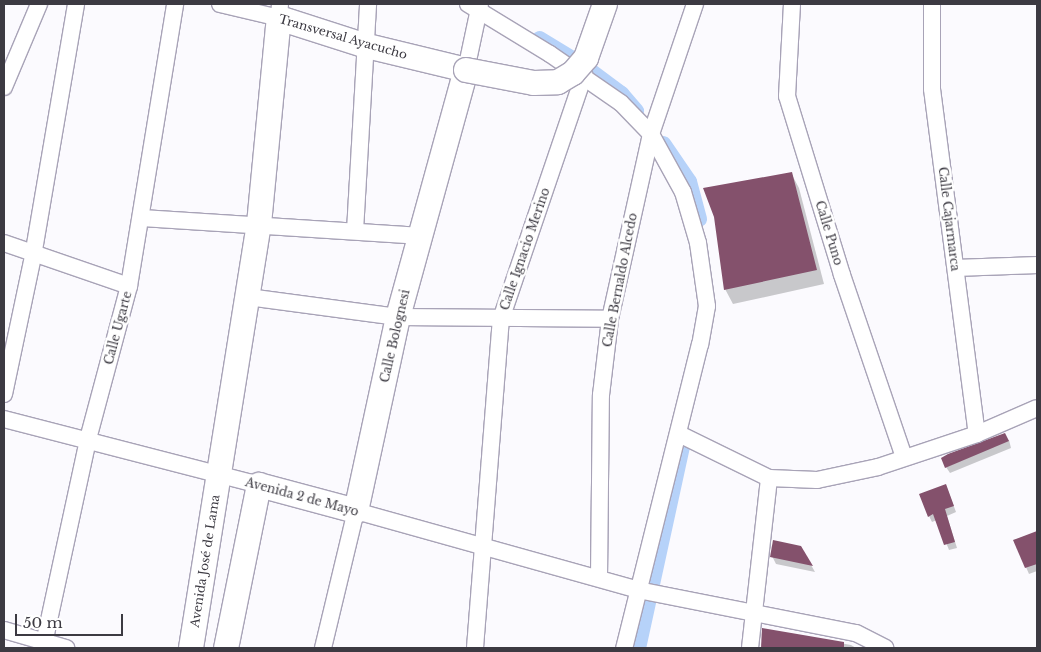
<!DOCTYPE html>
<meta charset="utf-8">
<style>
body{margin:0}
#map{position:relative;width:1041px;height:652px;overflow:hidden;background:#fbfafe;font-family:"Libre Baskerville",serif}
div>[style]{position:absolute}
.shadow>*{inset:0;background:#0003}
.canal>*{height:15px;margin:-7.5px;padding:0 7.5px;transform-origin:7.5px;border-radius:7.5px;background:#b6d2f9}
.building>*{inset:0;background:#84516c}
.roads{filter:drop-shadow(1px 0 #a8a3b7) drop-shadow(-1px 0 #a8a3b7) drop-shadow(0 1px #a8a3b7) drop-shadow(0 -1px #a8a3b7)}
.street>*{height:16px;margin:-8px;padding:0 8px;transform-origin:8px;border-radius:8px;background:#fff}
.secondary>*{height:24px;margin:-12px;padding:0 12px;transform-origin:12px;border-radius:12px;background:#fff}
.bridges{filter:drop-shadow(1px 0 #a8a3b7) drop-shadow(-1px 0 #a8a3b7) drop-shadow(0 1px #a8a3b7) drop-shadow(0 -1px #a8a3b7)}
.secondary-bridge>*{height:24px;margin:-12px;padding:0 12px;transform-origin:12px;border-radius:12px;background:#fff}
span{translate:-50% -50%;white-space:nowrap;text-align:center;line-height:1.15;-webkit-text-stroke:5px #fff;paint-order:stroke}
.street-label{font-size:12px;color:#3c3a42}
.frame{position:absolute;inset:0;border:5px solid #3c3a42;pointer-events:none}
.scale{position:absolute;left:15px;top:614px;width:108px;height:22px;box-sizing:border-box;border:2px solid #3c3a42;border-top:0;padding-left:6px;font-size:15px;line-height:18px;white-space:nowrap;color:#3c3a42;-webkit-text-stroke:4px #fff;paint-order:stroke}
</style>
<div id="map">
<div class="shadow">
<i style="clip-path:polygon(791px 173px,799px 188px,824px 284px,733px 304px,725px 289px)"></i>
<i style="clip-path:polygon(1009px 440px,1011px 448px,950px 473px,946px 467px)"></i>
<i style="clip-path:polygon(946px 485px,956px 512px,947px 516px,957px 548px,949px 550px,937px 520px,932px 522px,929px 516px)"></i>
<i style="clip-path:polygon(1037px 532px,1037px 571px,1029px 574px,1014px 540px)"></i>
<i style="clip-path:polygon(801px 547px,815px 572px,776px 564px,772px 556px)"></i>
<i style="clip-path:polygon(763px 629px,851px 645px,856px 648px,763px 648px)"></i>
</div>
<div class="canal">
<i style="left:539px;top:38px;width:50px;rotate:31.2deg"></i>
<i style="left:582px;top:64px;width:49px;rotate:36.6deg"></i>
<i style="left:621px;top:93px;width:23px;rotate:49deg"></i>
<i style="left:663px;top:143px;width:46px;rotate:55.6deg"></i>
<i style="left:689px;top:181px;width:39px;rotate:75deg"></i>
<i style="left:638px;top:648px;width:206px;rotate:-77.7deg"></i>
</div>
<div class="building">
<i style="clip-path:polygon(792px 172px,817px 270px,724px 290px,714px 217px,703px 188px)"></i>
<i style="clip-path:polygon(1005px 433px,1009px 441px,945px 468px,941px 458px,948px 454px)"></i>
<i style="clip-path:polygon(946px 484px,954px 506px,945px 509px,955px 542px,944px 545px,933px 514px,928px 517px,919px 494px)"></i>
<i style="clip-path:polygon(1037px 531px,1037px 564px,1025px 568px,1013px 540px)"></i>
<i style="clip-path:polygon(773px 540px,801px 546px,813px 566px,770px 557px)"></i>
<i style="clip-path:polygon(762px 628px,844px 642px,844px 648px,761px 648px)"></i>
</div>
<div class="roads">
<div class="street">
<i style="left:220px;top:4px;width:61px;rotate:13.3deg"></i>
<i style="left:279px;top:18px;width:14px;rotate:-86deg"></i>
<i style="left:468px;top:4px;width:96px;rotate:31.4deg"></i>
<i style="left:550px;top:54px;width:86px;rotate:34.6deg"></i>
<i style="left:621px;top:103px;width:43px;rotate:45.9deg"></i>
<i style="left:651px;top:134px;width:66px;rotate:61.1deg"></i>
<i style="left:683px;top:192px;width:53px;rotate:73.6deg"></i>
<i style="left:698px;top:243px;width:64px;rotate:81.9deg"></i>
<i style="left:707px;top:306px;width:39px;rotate:100deg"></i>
<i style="left:700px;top:344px;width:313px;rotate:104deg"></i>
<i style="left:792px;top:4px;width:92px;rotate:93.1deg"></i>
<i style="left:787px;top:96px;width:187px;rotate:72.9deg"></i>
<i style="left:842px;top:275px;width:192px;rotate:71.2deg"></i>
<i style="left:932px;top:4px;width:85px;rotate:90deg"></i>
<i style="left:932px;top:89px;width:348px;rotate:82.6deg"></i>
<i style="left:466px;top:70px;width:67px;rotate:-78deg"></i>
<i style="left:4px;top:87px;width:90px;rotate:-67.1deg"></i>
<i style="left:142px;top:218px;width:280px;rotate:3.7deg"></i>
<i style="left:355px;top:231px;width:227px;rotate:-86.7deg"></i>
<i style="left:4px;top:243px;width:132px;rotate:19deg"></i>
<i style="left:956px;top:268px;width:81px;rotate:-2.1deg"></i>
<i style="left:248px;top:297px;width:151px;rotate:7.6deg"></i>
<i style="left:398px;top:317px;width:212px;rotate:0.5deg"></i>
<i style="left:4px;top:394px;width:141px;rotate:-78.1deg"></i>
<i style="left:33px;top:256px;width:256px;rotate:-80.3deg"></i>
<i style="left:4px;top:419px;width:263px;rotate:14.5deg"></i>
<i style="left:679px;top:434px;width:100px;rotate:26.1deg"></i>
<i style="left:769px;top:478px;width:48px;rotate:2.4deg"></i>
<i style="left:817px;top:480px;width:62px;rotate:-12deg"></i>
<i style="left:878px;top:467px;width:104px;rotate:-18.4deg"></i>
<i style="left:977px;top:434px;width:65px;rotate:-23.4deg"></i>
<i style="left:599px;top:578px;width:183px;rotate:-89.4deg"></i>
<i style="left:601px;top:395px;width:77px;rotate:-83.2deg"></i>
<i style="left:610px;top:319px;width:189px;rotate:-77.5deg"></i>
<i style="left:651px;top:134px;width:137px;rotate:-71.3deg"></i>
<i style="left:4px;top:630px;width:65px;rotate:16.2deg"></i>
<i style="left:43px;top:648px;width:214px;rotate:-77.8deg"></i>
<i style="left:88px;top:439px;width:158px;rotate:-75deg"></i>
<i style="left:129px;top:286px;width:286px;rotate:-80.7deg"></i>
<i style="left:323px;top:648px;width:141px;rotate:-76.5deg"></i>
<i style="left:356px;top:511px;width:293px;rotate:15.6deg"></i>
<i style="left:638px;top:590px;width:222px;rotate:11.2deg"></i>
<i style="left:856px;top:633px;width:33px;rotate:27deg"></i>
<i style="left:475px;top:648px;width:330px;rotate:-85.5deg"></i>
<i style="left:501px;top:319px;width:258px;rotate:-71.2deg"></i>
<i style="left:750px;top:648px;width:171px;rotate:-83.6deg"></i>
</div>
<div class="secondary">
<i style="left:191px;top:648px;width:429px;rotate:-80.9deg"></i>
<i style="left:259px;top:224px;width:207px;rotate:-84.5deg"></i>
<i style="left:279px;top:18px;width:88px;rotate:17.8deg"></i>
<i style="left:363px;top:45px;width:106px;rotate:13.6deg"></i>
<i style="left:466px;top:70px;width:256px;rotate:105.4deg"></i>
<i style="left:398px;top:317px;width:198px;rotate:102.2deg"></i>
<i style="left:356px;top:511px;width:100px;rotate:-165deg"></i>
<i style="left:259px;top:485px;width:166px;rotate:101.4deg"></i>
</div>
</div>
<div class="bridges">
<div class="secondary-bridge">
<i style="left:466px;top:70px;width:69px;rotate:10.8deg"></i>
<i style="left:534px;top:83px;width:24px;rotate:-2deg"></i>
<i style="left:558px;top:82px;width:17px;rotate:-31deg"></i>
<i style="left:573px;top:73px;width:20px;rotate:-49deg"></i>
<i style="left:586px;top:58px;width:57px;rotate:-70.6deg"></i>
</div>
</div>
<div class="street-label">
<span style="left:343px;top:37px;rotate:16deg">Transversal Ayacucho</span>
<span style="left:949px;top:219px;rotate:83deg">Calle Cajarmarca</span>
<span style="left:829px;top:233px;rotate:73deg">Calle Puno</span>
<span style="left:525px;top:249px;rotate:-71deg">Calle Ignacio Merino</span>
<span style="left:620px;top:280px;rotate:-79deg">Calle Bernaldo Alcedo</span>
<span style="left:118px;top:328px;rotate:-75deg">Calle Ugarte</span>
<span style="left:395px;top:336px;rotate:-77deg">Calle Bolognesi</span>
<span style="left:302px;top:497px;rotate:15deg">Avenida 2 de Mayo</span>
<span style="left:205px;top:561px;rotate:-81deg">Avenida José de Lama</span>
</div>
<div class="frame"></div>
<div class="scale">50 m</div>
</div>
